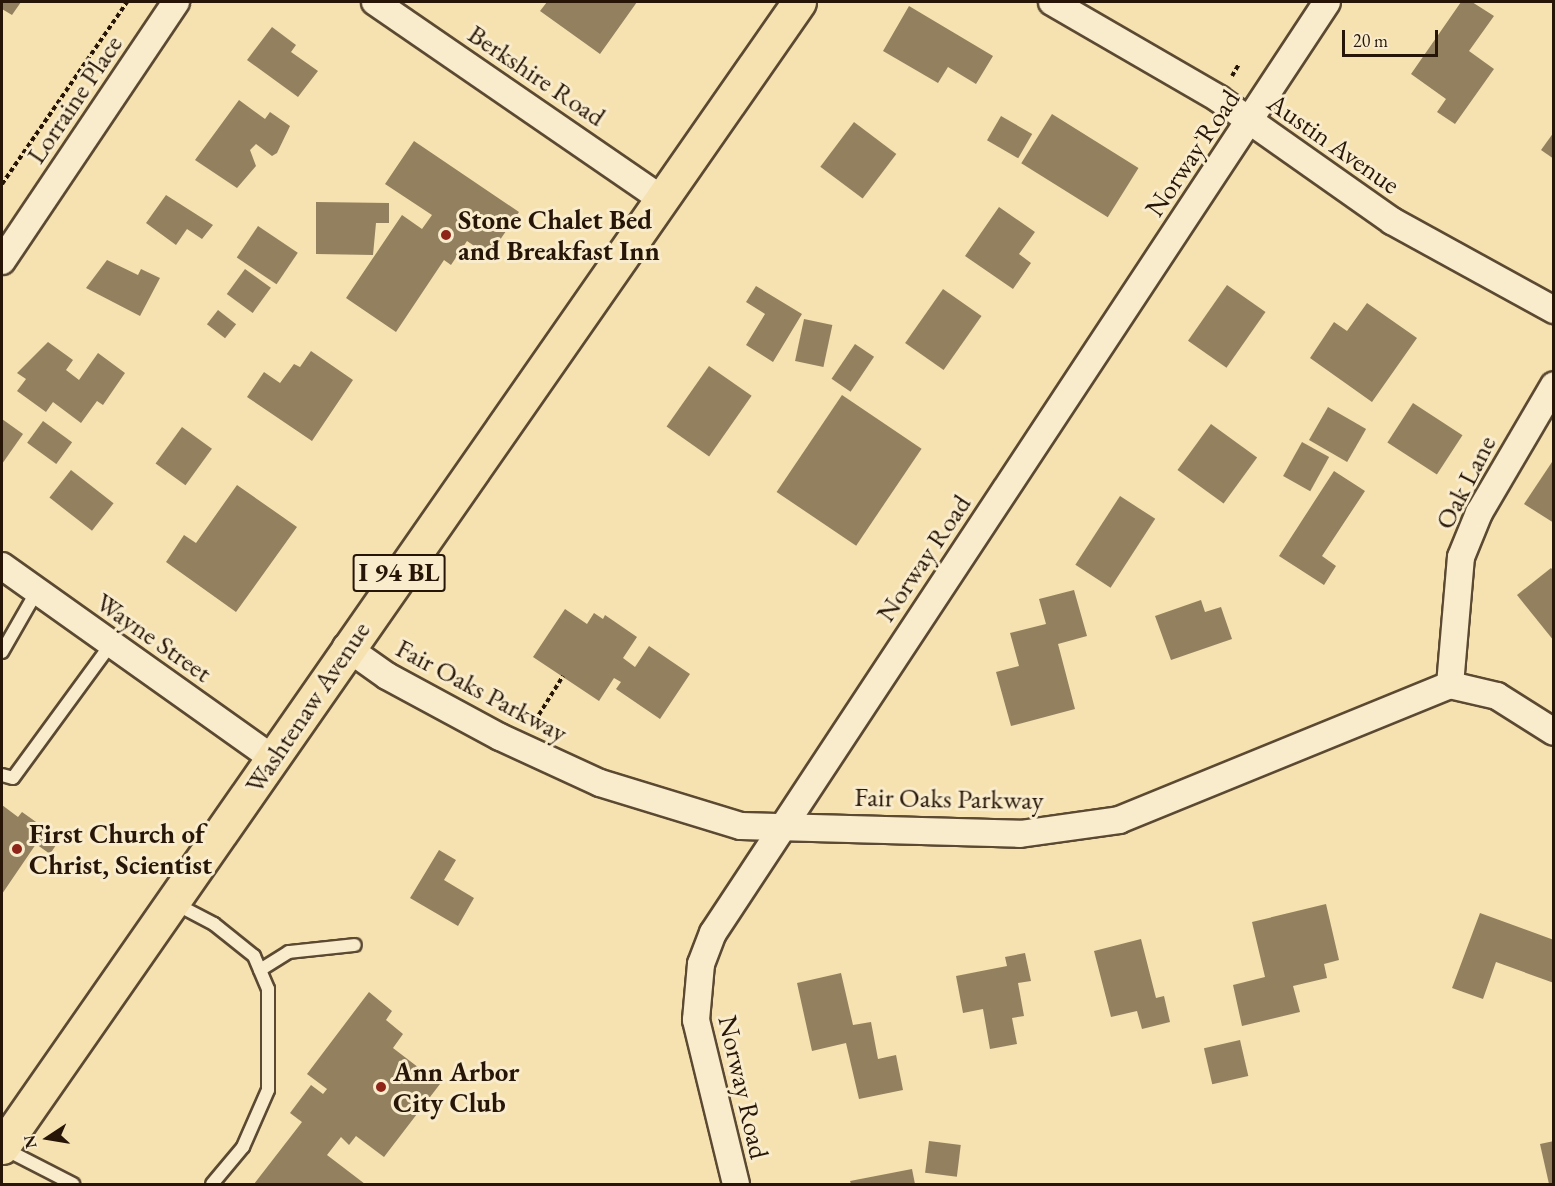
<!DOCTYPE html>
<style>
body{margin:0}
#map{position:relative;width:1555px;height:1186px;overflow:hidden;background:#f6e1b0;font-family:"EB Garamond",serif}
div>[style]{position:absolute}
.building>*{inset:0;background:#93805f;transform-origin:0 0}
.path>*{height:4px;margin-top:-2px;transform-origin:0;background:repeating-linear-gradient(90deg,#271608 0 4.5px,transparent 0 7.5px)}
.roads{filter:drop-shadow(2px 0 #5b4932) drop-shadow(-2px 0 #5b4932) drop-shadow(0 2px #5b4932) drop-shadow(0 -2px #5b4932)}
.lane>*{height:12px;margin:-6px;padding:0 6px;transform-origin:6px;border-radius:6px;background:#f9eccc}
.street>*{height:26px;margin:-13px;padding:0 13px;transform-origin:13px;border-radius:13px;background:#f9eccc}
.primary>*{height:33px;margin:-16.5px;padding:0 16.5px;transform-origin:16.5px;border-radius:16.5px;background:#f6e1b0}
.dots>*{width:16px;height:16px;translate:-50% -50%;box-sizing:border-box;border:3px solid #f9eccc;border-radius:50%}
span{translate:-50% -50%;white-space:nowrap;text-align:center;line-height:1.15;-webkit-text-stroke:6px #f9eccc;paint-order:stroke}
.shield-label span{padding:2px 4px;background:#f9eccc;border:2px solid;border-radius:4px;-webkit-text-stroke-width:0}
.shield-label{font-size:26px;color:#271608;font-weight:700}
.street-label{font-size:27px;color:#271608}
.poi-label{font-size:27px;color:#271608;font-weight:700}
.left{translate:0 -50%;text-align:left}
.frame{position:absolute;inset:0;border:3px solid #271608;pointer-events:none}
.north{position:absolute;left:18px;top:1108px;width:60px;height:60px;-webkit-text-stroke:4px #f9eccc;paint-order:stroke;rotate:258deg;font-size:16px;font-weight:700;line-height:24px;text-align:center;color:#271608}
.north::after{content:'';display:block;margin:auto;width:21px;height:27px;background:#271608;clip-path:polygon(50% 0,100% 100%,50% 72%,0 100%)}
.scale{position:absolute;left:1342px;top:30px;width:96px;height:27px;box-sizing:border-box;border:3px solid #271608;border-top:0;padding-left:8px;font-size:18px;line-height:21px;white-space:nowrap;color:#271608;-webkit-text-stroke:4px #f9eccc;paint-order:stroke}
</style>
<div id="map">
<div class="building">
<i style="clip-path:polygon(2px 2px,21px 2px,12px 15px,2px 9px)"></i>
<i style="clip-path:polygon(547px 2px,576px 3px,637px 2px,600px 54px,540px 11px)"></i>
<i style="clip-path:polygon(1461px 2px,1472px 2px,1494px 16px,1469px 51px,1494px 69px,1455px 124px,1437px 112px,1446px 99px,1411px 74px)"></i>
<i style="clip-path:polygon(909px 6px,993px 56px,976px 84px,948px 67px,938px 83px,883px 51px)"></i>
<i style="clip-path:polygon(272px 27px,296px 45px,291px 52px,318px 71px,298px 97px,247px 60px)"></i>
<i style="clip-path:polygon(239px 100px,265px 119px,270px 112px,290px 126px,277px 153px,272px 156px,256px 144px,250px 150px,256px 166px,237px 188px,195px 160px)"></i>
<i style="left:1052px;top:114px;width:102px;height:58px;rotate:32deg"></i>
<i style="left:1001px;top:116px;width:36px;height:28px;rotate:30deg"></i>
<i style="left:854px;top:122px;width:53px;height:56px;rotate:37deg"></i>
<i style="clip-path:polygon(1554px 132px,1554px 159px,1541px 150px)"></i>
<i style="clip-path:polygon(414px 141px,519px 212px,489px 256px,467px 241px,451px 265px,444px 260px,396px 332px,346px 298px,402px 215px,422px 229px,432px 215px,385px 184px)"></i>
<i style="clip-path:polygon(166px 195px,213px 225px,202px 239px,187px 229px,176px 245px,146px 223px)"></i>
<i style="clip-path:polygon(316px 202px,389px 203px,389px 223px,376px 223px,373px 255px,316px 254px)"></i>
<i style="clip-path:polygon(999px 207px,1035px 232px,1019px 254px,1031px 263px,1013px 289px,965px 256px)"></i>
<i style="left:258px;top:226px;width:48px;height:38px;rotate:34deg"></i>
<i style="clip-path:polygon(107px 260px,138px 275px,141px 269px,160px 278px,140px 316px,86px 288px)"></i>
<i style="left:245px;top:269px;width:32px;height:31px;rotate:36deg"></i>
<i style="left:1227px;top:285px;width:47px;height:68px;rotate:35deg"></i>
<i style="clip-path:polygon(756px 286px,802px 314px,773px 362px,746px 345px,765px 314px,746px 302px)"></i>
<i style="left:943px;top:289px;width:47px;height:66px;rotate:35deg"></i>
<i style="clip-path:polygon(1367px 303px,1417px 338px,1372px 402px,1310px 358px,1334px 322px,1347px 331px)"></i>
<i style="left:218px;top:310px;width:23px;height:18px;rotate:38deg"></i>
<i style="left:804px;top:319px;width:29px;height:43px;rotate:12deg"></i>
<i style="clip-path:polygon(48px 342px,73px 360px,66px 370px,79px 380px,98px 353px,125px 373px,103px 405px,97px 401px,81px 423px,53px 402px,46px 412px,17px 391px,26px 379px,17px 373px)"></i>
<i style="left:855px;top:344px;width:23px;height:42px;rotate:34deg"></i>
<i style="clip-path:polygon(311px 351px,353px 380px,312px 441px,247px 397px,264px 372px,280px 383px,294px 364px,300px 367px)"></i>
<i style="left:709px;top:366px;width:52px;height:74px;rotate:35deg"></i>
<i style="left:842px;top:395px;width:96px;height:117px;rotate:34deg"></i>
<i style="left:1413px;top:403px;width:59px;height:47px;rotate:33deg"></i>
<i style="left:1328px;top:407px;width:44px;height:38px;rotate:30deg"></i>
<i style="clip-path:polygon(2px 419px,23px 434px,2px 464px)"></i>
<i style="left:43px;top:421px;width:36px;height:27px;rotate:36deg"></i>
<i style="left:1211px;top:424px;width:57px;height:57px;rotate:36deg"></i>
<i style="left:182px;top:427px;width:37px;height:45px;rotate:36deg"></i>
<i style="left:1302px;top:442px;width:31px;height:39px;rotate:29deg"></i>
<i style="clip-path:polygon(1554px 459px,1554px 523px,1524px 504px)"></i>
<i style="left:71px;top:470px;width:54px;height:35px;rotate:38deg"></i>
<i style="clip-path:polygon(1334px 471px,1365px 491px,1322px 556px,1336px 566px,1324px 585px,1279px 556px)"></i>
<i style="clip-path:polygon(237px 485px,297px 527px,236px 612px,166px 562px,184px 535px,196px 543px)"></i>
<i style="left:1120px;top:496px;width:42px;height:82px;rotate:33deg"></i>
<i style="clip-path:polygon(1551px 568px,1554px 571px,1554px 641px,1517px 595px)"></i>
<i style="clip-path:polygon(1074px 590px,1087px 636px,1058px 644px,1075px 709px,1011px 726px,996px 672px,1019px 666px,1010px 633px,1046px 624px,1039px 599px)"></i>
<i style="clip-path:polygon(1201px 600px,1205px 612px,1221px 607px,1232px 639px,1171px 660px,1155px 616px)"></i>
<i style="clip-path:polygon(565px 609px,587px 624px,594px 613px,603px 619px,605px 615px,637px 637px,623px 658px,635px 667px,649px 646px,690px 674px,660px 719px,616px 689px,621px 682px,614px 678px,599px 701px,533px 657px)"></i>
<i style="clip-path:polygon(2px 805px,18px 817px,22px 812px,60px 839px,50px 854px,36px 844px,2px 894px)"></i>
<i style="clip-path:polygon(439px 850px,456px 860px,444px 880px,474px 898px,458px 926px,410px 898px)"></i>
<i style="clip-path:polygon(1326px 904px,1339px 960px,1324px 964px,1327px 978px,1293px 986px,1300px 1012px,1242px 1026px,1233px 985px,1265px 977px,1252px 922px)"></i>
<i style="clip-path:polygon(1480px 913px,1554px 940px,1554px 983px,1496px 962px,1483px 999px,1452px 988px)"></i>
<i style="clip-path:polygon(1141px 939px,1156px 998px,1164px 996px,1170px 1022px,1142px 1029px,1137px 1011px,1111px 1017px,1094px 951px)"></i>
<i style="clip-path:polygon(1025px 953px,1031px 981px,1018px 983px,1024px 1016px,1012px 1018px,1017px 1044px,990px 1049px,983px 1009px,963px 1013px,956px 976px,1007px 966px,1005px 957px)"></i>
<i style="clip-path:polygon(841px 973px,853px 1025px,871px 1022px,878px 1059px,896px 1055px,903px 1090px,859px 1099px,846px 1043px,812px 1051px,797px 983px)"></i>
<i style="clip-path:polygon(369px 992px,392px 1011px,386px 1020px,403px 1034px,393px 1048px,440px 1084px,384px 1157px,356px 1136px,349px 1145px,341px 1137px,327px 1155px,365px 1184px,254px 1184px,302px 1122px,290px 1113px,311px 1085px,323px 1094px,327px 1089px,307px 1074px)"></i>
<i style="left:1240px;top:1040px;width:37px;height:37px;rotate:77deg"></i>
<i style="left:929px;top:1141px;width:32px;height:32px;rotate:7deg"></i>
<i style="clip-path:polygon(1554px 1141px,1554px 1184px,1549px 1184px,1540px 1144px)"></i>
<i style="clip-path:polygon(912px 1169px,915px 1184px,851px 1184px,850px 1181px)"></i>
</div>
<div class="path">
<i style="left:1232px;top:76px;width:14px;rotate:-60deg"></i>
<i style="left:1195px;top:138px;width:16px;rotate:-60deg"></i>
<i style="left:2px;top:184px;width:221px;rotate:-55.5deg"></i>
<i style="left:535px;top:721px;width:53px;rotate:-58.1deg"></i>
</div>
<div class="roads">
<div class="lane">
<i style="left:2px;top:652px;width:70px;rotate:-60.2deg"></i>
<i style="left:2px;top:775px;width:11px;rotate:15deg"></i>
<i style="left:13px;top:778px;width:166px;rotate:-53.8deg"></i>
<i style="left:174px;top:903px;width:45px;rotate:27.7deg"></i>
<i style="left:214px;top:924px;width:51px;rotate:38.7deg"></i>
<i style="left:254px;top:956px;width:36px;rotate:67deg"></i>
<i style="left:268px;top:989px;width:101px;rotate:90deg"></i>
<i style="left:268px;top:1090px;width:62px;rotate:113.7deg"></i>
<i style="left:243px;top:1147px;width:48px;rotate:130deg"></i>
<i style="left:260px;top:970px;width:34px;rotate:-32deg"></i>
<i style="left:289px;top:952px;width:66px;rotate:-6.1deg"></i>
<i style="left:3px;top:1148px;width:79px;rotate:27.2deg"></i>
</div>
<div class="street">
<i style="left:375px;top:2px;width:349px;rotate:34.5deg"></i>
<i style="left:1052px;top:2px;width:193px;rotate:30.1deg"></i>
<i style="left:1219px;top:99px;width:212px;rotate:35.2deg"></i>
<i style="left:1392px;top:221px;width:185px;rotate:28.8deg"></i>
<i style="left:2px;top:261px;width:312px;rotate:-56.1deg"></i>
<i style="left:2px;top:566px;width:331px;rotate:35.4deg"></i>
<i style="left:346px;top:647px;width:50px;rotate:35.3deg"></i>
<i style="left:387px;top:676px;width:128px;rotate:28.4deg"></i>
<i style="left:500px;top:737px;width:110px;rotate:24.7deg"></i>
<i style="left:600px;top:783px;width:147px;rotate:17deg"></i>
<i style="left:741px;top:826px;width:279px;rotate:1.6deg"></i>
<i style="left:1020px;top:834px;width:100px;rotate:-8deg"></i>
<i style="left:1119px;top:820px;width:357px;rotate:-22.2deg"></i>
<i style="left:1450px;top:685px;width:48px;rotate:13.2deg"></i>
<i style="left:1497px;top:696px;width:67px;rotate:32.3deg"></i>
<i style="left:1450px;top:685px;width:128px;rotate:-85.1deg"></i>
<i style="left:1461px;top:557px;width:48px;rotate:-67.8deg"></i>
<i style="left:1479px;top:513px;width:148px;rotate:-59.6deg"></i>
<i style="left:736px;top:1184px;width:169px;rotate:-103.7deg"></i>
<i style="left:696px;top:1020px;width:56px;rotate:-84.9deg"></i>
<i style="left:701px;top:964px;width:33px;rotate:-69deg"></i>
<i style="left:713px;top:933px;width:1115px;rotate:-56.59deg"></i>
</div>
<div class="primary">
<i style="left:2px;top:1147px;width:1395px;rotate:-55.16deg"></i>
</div>
</div>
<div class="dots">
<i style="left:446px;top:235px;background:#8f2418"></i>
<i style="left:17px;top:849px;background:#8f2418"></i>
<i style="left:381px;top:1087px;background:#8f2418"></i>
</div>
<div class="shield-label">
<span style="left:399px;top:573px">I 94 BL</span>
</div>
<div class="street-label">
<span style="left:537px;top:75px;rotate:34deg">Berkshire Road</span>
<span style="left:74px;top:99px;rotate:-56deg">Lorraine Place</span>
<span style="left:1334px;top:143px;rotate:35deg">Austin Avenue</span>
<span style="left:1192px;top:153px;rotate:-56deg">Norway Road</span>
<span style="left:1465px;top:482px;rotate:-63deg">Oak Lane</span>
<span style="left:923px;top:558px;rotate:-56deg">Norway Road</span>
<span style="left:154px;top:637px;rotate:35deg">Wayne Street</span>
<span style="left:482px;top:690px;rotate:28deg">Fair Oaks Parkway</span>
<span style="left:307px;top:707px;rotate:-56deg">Washtenaw Avenue</span>
<span style="left:949px;top:798px;rotate:1deg">Fair Oaks Parkway</span>
<span style="left:744px;top:1087px;rotate:77deg">Norway Road</span>
</div>
<div class="poi-label">
<span class="left" style="left:458px;top:235px">Stone Chalet Bed<br>and Breakfast Inn</span>
<span class="left" style="left:29px;top:849px">First Church of<br>Christ, Scientist</span>
<span class="left" style="left:393px;top:1087px">Ann Arbor<br>City Club</span>
</div>
<div class="frame"></div>
<div class="north">N</div>
<div class="scale">20 m</div>
</div>
